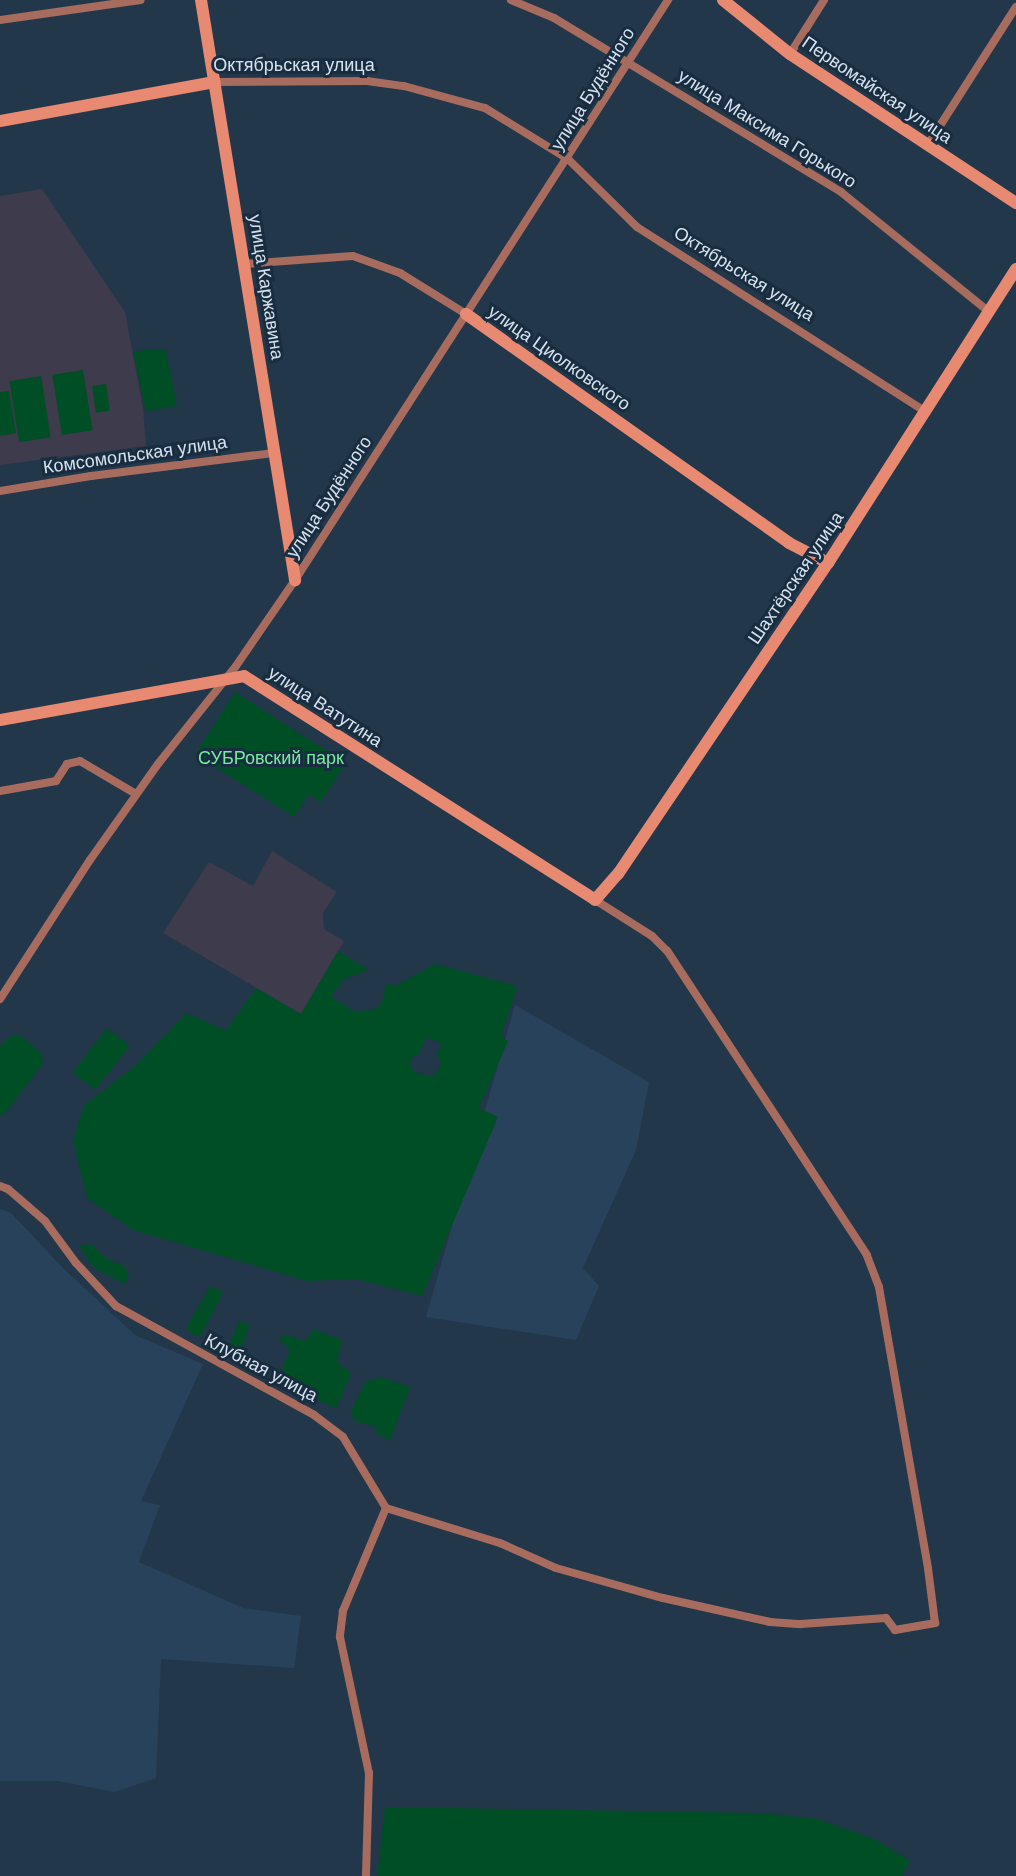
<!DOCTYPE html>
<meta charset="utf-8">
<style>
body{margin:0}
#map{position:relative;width:1016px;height:1876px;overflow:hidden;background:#23374b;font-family:Helvetica,sans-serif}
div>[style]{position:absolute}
.built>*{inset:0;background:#29425b}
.education>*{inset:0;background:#3d3b4c}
.green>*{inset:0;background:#004e26;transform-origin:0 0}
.street>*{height:8px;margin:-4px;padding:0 4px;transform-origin:4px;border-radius:4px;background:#a86c5e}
.secondary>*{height:12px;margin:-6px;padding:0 6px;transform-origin:6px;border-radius:6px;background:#e88972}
span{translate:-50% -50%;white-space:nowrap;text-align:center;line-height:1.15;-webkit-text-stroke:6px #192d40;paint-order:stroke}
.street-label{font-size:18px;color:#d6e2ef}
.park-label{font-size:18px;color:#7aeca0}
</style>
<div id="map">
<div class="built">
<i style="clip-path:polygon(515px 1005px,649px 1082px,636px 1150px,583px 1268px,599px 1286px,576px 1340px,426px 1317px)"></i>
<i style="clip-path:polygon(0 1209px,11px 1213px,64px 1269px,135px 1335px,203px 1364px,141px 1501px,160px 1505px,139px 1562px,243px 1608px,301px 1616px,294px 1668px,161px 1659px,156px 1778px,114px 1792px,58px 1781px,0 1781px)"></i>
</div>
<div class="education">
<i style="clip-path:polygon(42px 189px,125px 312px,143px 408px,146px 446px,0 465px,0 196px)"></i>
<i style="clip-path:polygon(272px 851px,337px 892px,323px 913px,324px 929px,344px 941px,301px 1014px,163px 933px,209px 862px,253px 886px)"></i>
</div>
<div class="green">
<i style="clip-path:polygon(163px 349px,166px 351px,177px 406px,146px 411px,133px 353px,135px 351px)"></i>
<i style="left:83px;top:370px;width:61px;height:31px;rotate:81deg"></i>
<i style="left:41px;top:376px;width:62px;height:32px;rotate:81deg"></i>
<i style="left:106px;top:384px;width:27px;height:14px;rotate:82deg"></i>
<i style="clip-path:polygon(9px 391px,16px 433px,0 436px,0 392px)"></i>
<i style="clip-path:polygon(235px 692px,346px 763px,321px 802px,309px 794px,294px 817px,195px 754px)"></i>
<i style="clip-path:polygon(evenodd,338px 951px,369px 970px,344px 979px,331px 997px,354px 1011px,373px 1010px,382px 1002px,386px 983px,395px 986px,435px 964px,517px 986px,501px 1036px,508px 1041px,479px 1108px,498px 1117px,422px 1296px,356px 1279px,307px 1281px,133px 1230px,87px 1198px,73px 1141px,84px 1105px,134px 1067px,186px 1013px,226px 1030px,256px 988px,301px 1014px,338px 951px,427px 1037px,442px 1044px,436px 1055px,441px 1063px,434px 1076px,415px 1073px,408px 1061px,420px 1052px,427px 1037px)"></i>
<i style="left:107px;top:1028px;width:29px;height:56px;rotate:38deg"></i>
<i style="clip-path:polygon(11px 1036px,21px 1036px,41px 1053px,43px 1063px,6px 1112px,0 1116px,0 1046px)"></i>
<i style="clip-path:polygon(91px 1244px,107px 1259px,124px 1266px,129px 1275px,125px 1284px,94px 1268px,79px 1246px)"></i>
<i style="clip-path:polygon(210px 1286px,223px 1292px,201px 1335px,194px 1336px,186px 1328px)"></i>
<i style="clip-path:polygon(239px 1321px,250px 1325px,238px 1359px,230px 1355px,230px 1343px)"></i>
<i style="clip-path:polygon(313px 1329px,342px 1340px,337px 1362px,351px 1373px,336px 1409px,278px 1380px,290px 1349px,280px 1341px,283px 1334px,306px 1341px)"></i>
<i style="clip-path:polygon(380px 1377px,410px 1387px,390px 1440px,377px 1435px,376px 1427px,354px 1421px,351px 1411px,365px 1382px)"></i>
<i style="clip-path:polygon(385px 1807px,762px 1813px,818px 1819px,877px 1840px,910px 1861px,902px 1876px,377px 1876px)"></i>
</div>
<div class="street">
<i style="left:511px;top:0;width:47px;rotate:22.7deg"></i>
<i style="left:554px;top:18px;width:336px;rotate:31.2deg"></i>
<i style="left:841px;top:192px;width:189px;rotate:39deg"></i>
<i style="left:0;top:20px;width:142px;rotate:-8.1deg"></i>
<i style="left:790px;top:54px;width:64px;rotate:-57.8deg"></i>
<i style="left:214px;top:82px;width:153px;rotate:-0.4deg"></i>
<i style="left:367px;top:81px;width:37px;rotate:8deg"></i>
<i style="left:404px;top:86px;width:84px;rotate:15.2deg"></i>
<i style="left:485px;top:108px;width:97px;rotate:31.6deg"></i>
<i style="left:568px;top:159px;width:97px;rotate:44.6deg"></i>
<i style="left:637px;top:227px;width:342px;rotate:32.6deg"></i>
<i style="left:927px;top:146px;width:165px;rotate:-57.4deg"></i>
<i style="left:244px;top:264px;width:109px;rotate:-4.2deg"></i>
<i style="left:353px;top:256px;width:50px;rotate:19.9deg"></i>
<i style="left:400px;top:273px;width:78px;rotate:31.8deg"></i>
<i style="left:0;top:491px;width:92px;rotate:-9.4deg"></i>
<i style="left:91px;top:476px;width:184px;rotate:-7.2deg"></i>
<i style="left:0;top:791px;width:57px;rotate:-10.1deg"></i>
<i style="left:56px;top:781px;width:20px;rotate:-57deg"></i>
<i style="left:67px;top:764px;width:13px;rotate:-13deg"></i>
<i style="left:80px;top:761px;width:65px;rotate:30.5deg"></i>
<i style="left:0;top:999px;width:166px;rotate:-57.1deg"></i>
<i style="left:90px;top:860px;width:118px;rotate:-54.7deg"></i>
<i style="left:158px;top:764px;width:125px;rotate:-51.5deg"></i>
<i style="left:236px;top:666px;width:104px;rotate:-55.5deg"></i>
<i style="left:295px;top:580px;width:690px;rotate:-57.25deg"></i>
<i style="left:0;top:1186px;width:9px;rotate:21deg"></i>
<i style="left:8px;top:1189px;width:49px;rotate:40.9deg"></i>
<i style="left:45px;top:1221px;width:52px;rotate:53.6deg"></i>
<i style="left:76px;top:1263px;width:59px;rotate:47.1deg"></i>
<i style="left:116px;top:1306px;width:226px;rotate:28.8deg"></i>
<i style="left:314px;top:1415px;width:36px;rotate:37deg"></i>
<i style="left:343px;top:1437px;width:83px;rotate:58.8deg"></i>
<i style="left:386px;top:1508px;width:112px;rotate:112.7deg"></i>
<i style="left:343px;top:1611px;width:26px;rotate:97deg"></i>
<i style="left:340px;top:1637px;width:139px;rotate:78deg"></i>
<i style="left:369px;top:1773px;width:103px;rotate:91.7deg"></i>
<i style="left:386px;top:1508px;width:119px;rotate:17.1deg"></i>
<i style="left:500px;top:1543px;width:61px;rotate:24.1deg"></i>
<i style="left:556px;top:1568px;width:111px;rotate:15.7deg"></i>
<i style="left:663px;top:1598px;width:110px;rotate:12.6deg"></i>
<i style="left:770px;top:1622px;width:31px;rotate:4deg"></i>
<i style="left:801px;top:1624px;width:85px;rotate:-4deg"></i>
<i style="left:886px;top:1618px;width:15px;rotate:53deg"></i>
<i style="left:895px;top:1630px;width:41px;rotate:-9.9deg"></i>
<i style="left:935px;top:1623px;width:55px;rotate:-97.3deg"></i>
<i style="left:928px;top:1568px;width:285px;rotate:-99.9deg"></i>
<i style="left:879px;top:1287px;width:34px;rotate:-111deg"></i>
<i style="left:867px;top:1255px;width:364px;rotate:-123.3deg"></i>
<i style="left:667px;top:951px;width:21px;rotate:-135deg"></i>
<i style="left:652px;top:936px;width:67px;rotate:-147.7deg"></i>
</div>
<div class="secondary">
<i style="left:201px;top:0;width:588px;rotate:80.79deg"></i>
<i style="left:723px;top:0;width:86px;rotate:38.9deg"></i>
<i style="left:790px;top:54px;width:271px;rotate:33.4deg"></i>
<i style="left:0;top:121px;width:218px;rotate:-10.3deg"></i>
<i style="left:466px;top:314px;width:396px;rotate:35.3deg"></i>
<i style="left:789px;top:543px;width:44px;rotate:27.1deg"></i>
<i style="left:0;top:720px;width:248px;rotate:-10.2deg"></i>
<i style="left:244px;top:676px;width:416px;rotate:32.5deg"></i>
<i style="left:595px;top:900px;width:35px;rotate:-49deg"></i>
<i style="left:618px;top:874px;width:375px;rotate:-56deg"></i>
<i style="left:828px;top:563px;width:349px;rotate:-57.4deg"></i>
</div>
<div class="street-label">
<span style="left:294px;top:65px">Октябрьская улица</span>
<span style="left:593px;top:89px;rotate:-58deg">улица Будённого</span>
<span style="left:877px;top:90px;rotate:34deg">Первомайская улица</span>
<span style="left:767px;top:129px;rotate:32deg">улица Максима Горького</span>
<span style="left:744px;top:274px;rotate:32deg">Октябрьская улица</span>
<span style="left:266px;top:287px;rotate:81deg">улица Каржавина</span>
<span style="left:559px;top:358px;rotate:35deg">улица Циолковского</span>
<span style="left:135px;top:455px;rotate:-8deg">Комсомольская улица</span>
<span style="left:329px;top:497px;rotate:-57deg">улица Будённого</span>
<span style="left:796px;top:578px;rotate:-56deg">Шахтёрская улица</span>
<span style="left:325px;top:707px;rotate:33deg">улица Ватутина</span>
<span style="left:261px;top:1368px;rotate:28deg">Клубная улица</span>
</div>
<div class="park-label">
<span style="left:271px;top:758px">СУБРовский парк</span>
</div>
</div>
